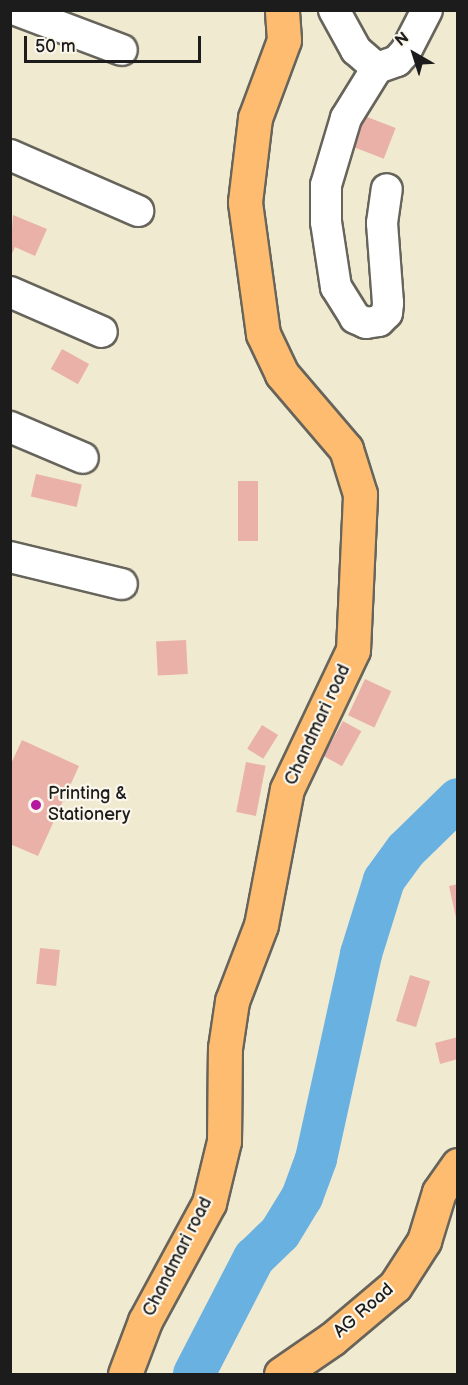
<!DOCTYPE html>
<style>
body{margin:0}
#map{position:relative;width:468px;height:1385px;overflow:hidden;background:#f0ead1;font-family:"Balsamiq Sans",sans-serif}
div>[style]{position:absolute}
.river>*{height:42px;margin:-21px;padding:0 21px;transform-origin:21px;border-radius:21px;background:#69b1e0}
.building>*{inset:0;background:#eab1a9;transform-origin:0 0}
.roads{filter:drop-shadow(2px 0 #66645b) drop-shadow(-2px 0 #66645b) drop-shadow(0 2px #66645b) drop-shadow(0 -2px #66645b)}
.minor>*{height:30px;margin:-15px;padding:0 15px;transform-origin:15px;border-radius:15px;background:#fff}
.major>*{height:33px;margin:-16.5px;padding:0 16.5px;transform-origin:16.5px;border-radius:16.5px;background:#febc70}
.dots>*{width:16px;height:16px;translate:-50% -50%;box-sizing:border-box;border:3px solid #fbf7ec;border-radius:50%}
span{translate:-50% -50%;white-space:nowrap;text-align:center;line-height:1.15;-webkit-text-stroke:4.5px #fbf7ec;paint-order:stroke}
.street-label{font-size:18px;color:#1c1c1c}
.poi-label{font-size:18px;color:#1c1c1c}
.left{translate:0 -50%;text-align:left}
.frame{position:absolute;inset:0;border:12px solid #1c1c1c;pointer-events:none}
.north{position:absolute;left:384px;top:24px;width:60px;height:60px;-webkit-text-stroke:4px #fbf7ec;paint-order:stroke;rotate:321deg;font-size:16px;font-weight:700;line-height:24px;text-align:center;color:#1c1c1c}
.north::after{content:'';display:block;margin:auto;width:21px;height:27px;background:#1c1c1c;clip-path:polygon(50% 0,100% 100%,50% 72%,0 100%)}
.scale{position:absolute;left:24px;top:36px;width:177px;height:27px;box-sizing:border-box;border:3px solid #1c1c1c;border-top:0;padding-left:8px;font-size:18px;line-height:21px;white-space:nowrap;color:#1c1c1c;-webkit-text-stroke:4px #fbf7ec;paint-order:stroke}
</style>
<div id="map">
<div class="river">
<i style="left:194px;top:1374px;width:131px;rotate:-62.7deg"></i>
<i style="left:254px;top:1258px;width:36px;rotate:-44deg"></i>
<i style="left:280px;top:1233px;width:42px;rotate:-58.6deg"></i>
<i style="left:302px;top:1197px;width:40px;rotate:-69.8deg"></i>
<i style="left:316px;top:1159px;width:210px;rotate:-77.6deg"></i>
<i style="left:361px;top:954px;width:77px;rotate:-72.7deg"></i>
<i style="left:384px;top:880px;width:37px;rotate:-54deg"></i>
<i style="left:406px;top:850px;width:73px;rotate:-44.4deg"></i>
</div>
<div class="building">
<i style="left:362px;top:115px;width:36px;height:33px;rotate:21deg"></i>
<i style="clip-path:polygon(13px 215px,47px 229px,35px 256px,15px 247px,10px 258px)"></i>
<i style="left:62px;top:349px;width:31px;height:23px;rotate:29deg"></i>
<i style="left:36px;top:474px;width:47px;height:23px;rotate:13deg"></i>
<i style="left:238px;top:481px;width:20px;height:60px"></i>
<i style="left:186px;top:640px;width:34px;height:30px;rotate:87deg"></i>
<i style="left:365px;top:679px;width:29px;height:40px;rotate:25deg"></i>
<i style="left:343px;top:721px;width:21px;height:40px;rotate:29deg"></i>
<i style="left:262px;top:725px;width:19px;height:28px;rotate:32deg"></i>
<i style="clip-path:polygon(22px 740px,79px 766px,38px 856px,10px 844px,10px 766px)"></i>
<i style="left:246px;top:762px;width:20px;height:51px;rotate:11deg"></i>
<i style="clip-path:polygon(458px 884px,458px 921px,457px 922px,449px 886px)"></i>
<i style="left:40px;top:948px;width:20px;height:36px;rotate:6deg"></i>
<i style="left:410px;top:975px;width:21px;height:48px;rotate:17deg"></i>
<i style="clip-path:polygon(458px 1037px,458px 1059px,440px 1064px,435px 1043px)"></i>
</div>
<div class="roads">
<div class="minor">
<i style="left:16px;top:10px;width:113px;rotate:20.7deg"></i>
<i style="left:334px;top:10px;width:46px;rotate:61.2deg"></i>
<i style="left:356px;top:50px;width:28px;rotate:41deg"></i>
<i style="left:377px;top:68px;width:21px;rotate:-19deg"></i>
<i style="left:397px;top:61px;width:13px;rotate:-48deg"></i>
<i style="left:406px;top:51px;width:46px;rotate:-62.9deg"></i>
<i style="left:377px;top:68px;width:59px;rotate:121.8deg"></i>
<i style="left:346px;top:118px;width:70px;rotate:106.6deg"></i>
<i style="left:326px;top:185px;width:37px;rotate:90deg"></i>
<i style="left:326px;top:222px;width:66px;rotate:81.3deg"></i>
<i style="left:336px;top:287px;width:36px;rotate:58deg"></i>
<i style="left:355px;top:318px;width:12px;rotate:24deg"></i>
<i style="left:366px;top:323px;width:13px;rotate:-9deg"></i>
<i style="left:379px;top:321px;width:11px;rotate:-45deg"></i>
<i style="left:387px;top:313px;width:10px;rotate:-84deg"></i>
<i style="left:388px;top:303px;width:80px;rotate:-94.3deg"></i>
<i style="left:382px;top:223px;width:34px;rotate:-82deg"></i>
<i style="left:10px;top:155px;width:140px;rotate:23.6deg"></i>
<i style="left:10px;top:292px;width:100px;rotate:23.5deg"></i>
<i style="left:10px;top:427px;width:79px;rotate:23deg"></i>
<i style="left:10px;top:557px;width:115px;rotate:13.6deg"></i>
</div>
<div class="major">
<i style="left:125px;top:1374px;width:57px;rotate:-69.3deg"></i>
<i style="left:145px;top:1321px;width:134px;rotate:-61.5deg"></i>
<i style="left:209px;top:1203px;width:64px;rotate:-76.4deg"></i>
<i style="left:224px;top:1141px;width:93px;rotate:-89.4deg"></i>
<i style="left:225px;top:1048px;width:48px;rotate:-81.5deg"></i>
<i style="left:232px;top:1001px;width:81px;rotate:-69.1deg"></i>
<i style="left:261px;top:925px;width:138px;rotate:-79.2deg"></i>
<i style="left:287px;top:789px;width:154px;rotate:-64.6deg"></i>
<i style="left:353px;top:650px;width:156px;rotate:-87.4deg"></i>
<i style="left:360px;top:494px;width:47px;rotate:-107.3deg"></i>
<i style="left:346px;top:449px;width:99px;rotate:-130.5deg"></i>
<i style="left:282px;top:374px;width:44px;rotate:-115.4deg"></i>
<i style="left:263px;top:334px;width:133px;rotate:-97.8deg"></i>
<i style="left:245px;top:202px;width:85px;rotate:-83.2deg"></i>
<i style="left:255px;top:118px;width:83px;rotate:-69.6deg"></i>
<i style="left:284px;top:40px;width:30px;rotate:-94deg"></i>
<i style="left:281px;top:1374px;width:62px;rotate:-34.5deg"></i>
<i style="left:332px;top:1339px;width:82px;rotate:-40.1deg"></i>
<i style="left:395px;top:1286px;width:54px;rotate:-57.2deg"></i>
<i style="left:424px;top:1241px;width:51px;rotate:-73deg"></i>
<i style="left:439px;top:1192px;width:33px;rotate:-55deg"></i>
</div>
</div>
<div class="dots">
<i style="left:36px;top:805px;background:#b5179e"></i>
</div>
<div class="street-label">
<span style="left:318px;top:725px;rotate:-65deg">Chandmari road</span>
<span style="left:178px;top:1257px;rotate:-63deg">Chandmari road</span>
<span style="left:364px;top:1311px;rotate:-41deg">AG Road</span>
</div>
<div class="poi-label">
<span class="left" style="left:48px;top:805px">Printing &amp;<br>Stationery</span>
</div>
<div class="frame"></div>
<div class="north">N</div>
<div class="scale">50 m</div>
</div>
